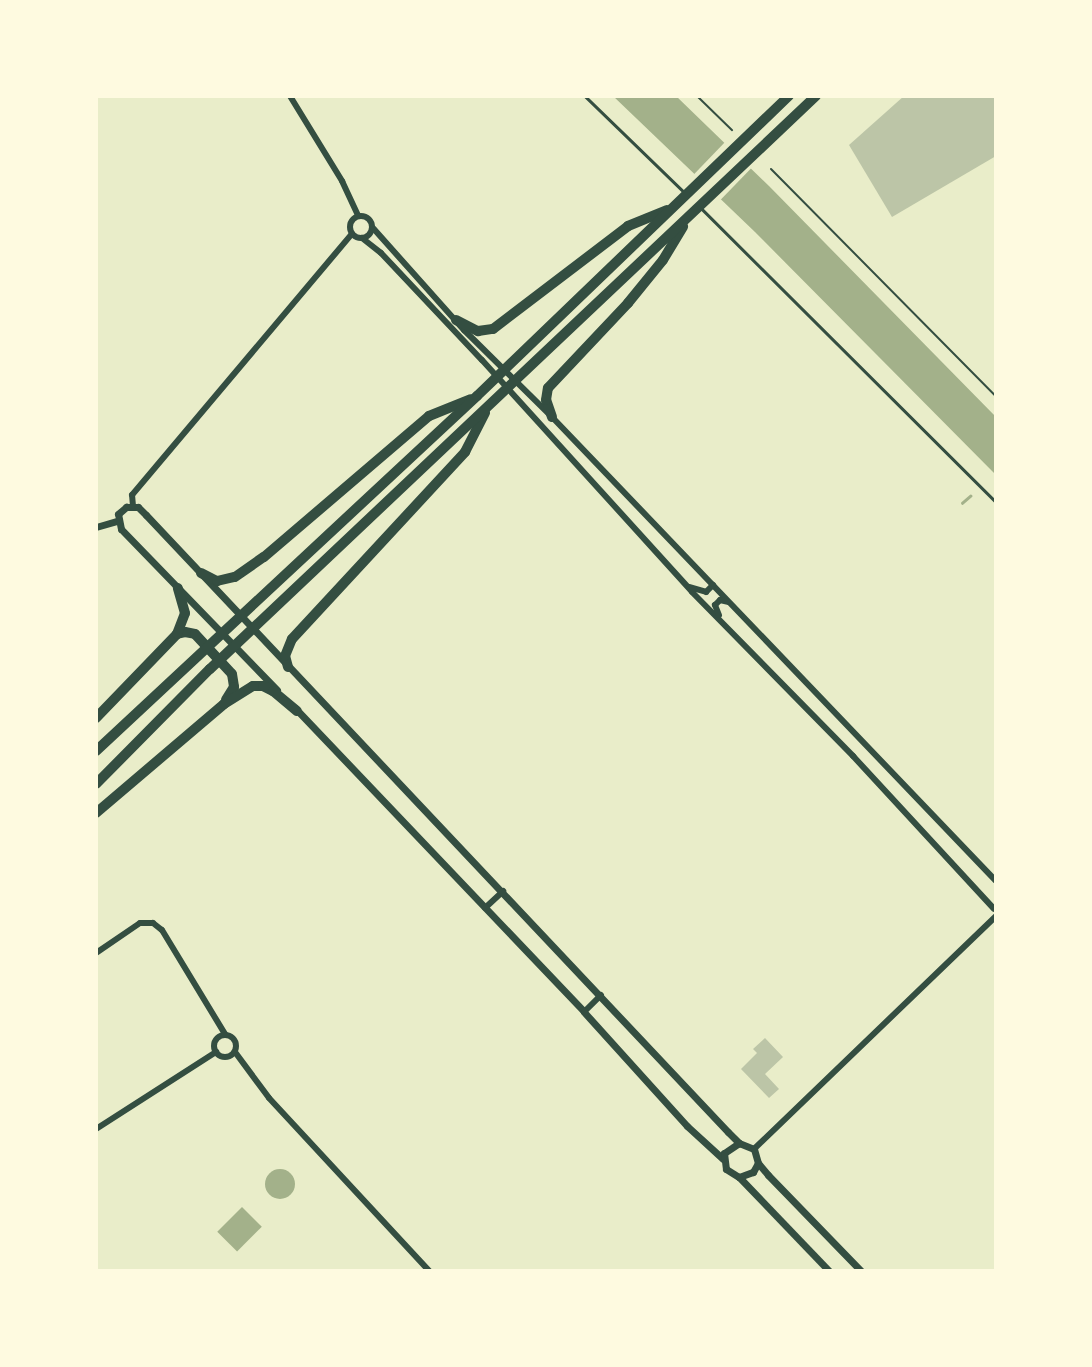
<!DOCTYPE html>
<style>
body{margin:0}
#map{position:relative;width:1092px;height:1367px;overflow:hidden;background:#e9edc9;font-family:"Playfair Display",serif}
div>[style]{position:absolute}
.water>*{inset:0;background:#a3b18a;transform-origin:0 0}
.round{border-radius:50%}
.pier>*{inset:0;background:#e9edc9;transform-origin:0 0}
.stream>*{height:2.5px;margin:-1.25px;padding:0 1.25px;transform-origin:1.25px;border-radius:1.25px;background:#a3b18a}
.building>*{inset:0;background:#bcc5a7}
.path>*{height:2px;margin:-1px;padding:0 1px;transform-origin:1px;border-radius:1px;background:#344e41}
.service>*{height:2.5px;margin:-1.25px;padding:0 1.25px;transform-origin:1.25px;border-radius:1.25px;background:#344e41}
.minor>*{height:6px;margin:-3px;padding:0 3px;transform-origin:3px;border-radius:3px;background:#344e41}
.minor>.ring{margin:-3px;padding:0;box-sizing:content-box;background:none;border:6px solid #344e41;border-radius:50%}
.tertiary>*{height:7px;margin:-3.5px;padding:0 3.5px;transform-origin:3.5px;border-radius:3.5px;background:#344e41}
.trunk>*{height:10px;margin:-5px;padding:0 5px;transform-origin:5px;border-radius:5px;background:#344e41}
span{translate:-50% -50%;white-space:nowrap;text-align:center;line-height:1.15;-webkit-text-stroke:7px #fefae0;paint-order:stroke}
.frame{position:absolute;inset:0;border:98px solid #fefae0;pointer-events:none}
</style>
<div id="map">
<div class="water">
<i style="clip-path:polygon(613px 96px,676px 96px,769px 186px,996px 417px,996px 475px,755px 232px)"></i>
<i class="round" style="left:265px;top:1169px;width:30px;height:30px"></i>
<i style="left:242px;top:1207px;width:28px;height:35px;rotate:45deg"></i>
</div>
<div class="pier">
<i style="left:727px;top:140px;width:37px;height:52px;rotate:44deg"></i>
</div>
<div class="stream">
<i style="left:962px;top:503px;width:11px;rotate:-41deg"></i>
</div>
<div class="building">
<i style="clip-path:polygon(904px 96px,996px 96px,996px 156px,892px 217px,849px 145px)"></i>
<i style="clip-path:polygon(765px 1038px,783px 1057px,765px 1074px,779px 1089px,769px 1098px,741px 1069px,757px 1053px,753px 1049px)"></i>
</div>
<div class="path">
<i style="left:697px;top:96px;width:49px;rotate:44.2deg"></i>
<i style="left:771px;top:169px;width:320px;rotate:45.3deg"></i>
</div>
<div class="service">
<i style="left:585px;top:96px;width:136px;rotate:44.1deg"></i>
<i style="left:701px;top:208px;width:416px;rotate:44.9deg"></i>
</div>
<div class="minor">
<i style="left:290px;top:96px;width:100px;rotate:58.5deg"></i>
<i style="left:342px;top:181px;width:38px;rotate:65deg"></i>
<i class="ring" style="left:350px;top:216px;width:16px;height:16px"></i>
<i style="left:373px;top:228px;width:137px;rotate:48.3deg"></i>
<i style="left:464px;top:330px;width:124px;rotate:44.7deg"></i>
<i style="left:552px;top:417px;width:642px;rotate:46.26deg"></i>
<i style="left:362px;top:238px;width:24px;rotate:38deg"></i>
<i style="left:381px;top:253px;width:147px;rotate:46.7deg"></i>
<i style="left:482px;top:360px;width:313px;rotate:47.8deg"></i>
<i style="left:692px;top:592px;width:230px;rotate:45.5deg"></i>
<i style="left:853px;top:756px;width:208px;rotate:47.3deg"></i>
<i style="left:133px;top:506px;width:11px;rotate:-95deg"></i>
<i style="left:132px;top:495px;width:341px;rotate:-49.9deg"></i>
<i style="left:689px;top:587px;width:18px;rotate:16deg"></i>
<i style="left:706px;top:592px;width:10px;rotate:-45deg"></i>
<i style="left:719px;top:615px;width:11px;rotate:-112deg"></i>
<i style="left:715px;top:605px;width:7px;rotate:-45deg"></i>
<i style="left:720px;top:600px;width:8px;rotate:14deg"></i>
<i style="left:485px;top:908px;width:25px;rotate:-43deg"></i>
<i style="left:96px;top:953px;width:53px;rotate:-34.3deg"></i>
<i style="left:140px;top:923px;width:13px"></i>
<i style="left:153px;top:923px;width:11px;rotate:38deg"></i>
<i style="left:162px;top:930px;width:122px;rotate:58.8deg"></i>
<i style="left:584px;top:1012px;width:24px;rotate:-45deg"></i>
<i class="ring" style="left:214px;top:1035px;width:16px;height:16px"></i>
<i style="left:235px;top:1052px;width:57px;rotate:53.5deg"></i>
<i style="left:269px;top:1098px;width:236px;rotate:47.2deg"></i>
<i style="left:96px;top:1129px;width:143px;rotate:-32.7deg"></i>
<i style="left:754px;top:1149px;width:336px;rotate:-43.9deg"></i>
</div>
<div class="tertiary">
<i style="left:96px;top:527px;width:22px;rotate:-16deg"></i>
<i style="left:277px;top:690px;width:224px;rotate:-134.1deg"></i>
<i style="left:121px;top:529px;width:15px;rotate:-101deg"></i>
<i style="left:118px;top:514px;width:11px;rotate:-41deg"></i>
<i style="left:126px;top:507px;width:12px"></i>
<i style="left:138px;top:507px;width:11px;rotate:45deg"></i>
<i style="left:146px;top:515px;width:848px;rotate:46.67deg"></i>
<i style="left:728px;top:1132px;width:16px;rotate:45deg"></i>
<i style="left:739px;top:1143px;width:16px;rotate:22deg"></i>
<i style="left:754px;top:1149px;width:15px;rotate:74deg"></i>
<i style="left:758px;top:1163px;width:16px;rotate:50deg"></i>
<i style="left:768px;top:1175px;width:134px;rotate:45.9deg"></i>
<i style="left:295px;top:708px;width:419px;rotate:46.4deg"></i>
<i style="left:584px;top:1012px;width:154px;rotate:47.9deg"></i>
<i style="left:687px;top:1126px;width:49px;rotate:42.5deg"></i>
<i style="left:739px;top:1143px;width:18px;rotate:146deg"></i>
<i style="left:724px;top:1153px;width:16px;rotate:83deg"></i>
<i style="left:726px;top:1169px;width:15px;rotate:32deg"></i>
<i style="left:739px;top:1177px;width:130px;rotate:46.2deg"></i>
<i style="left:739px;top:1177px;width:15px;rotate:-20deg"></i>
<i style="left:753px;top:1172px;width:10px;rotate:-61deg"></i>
</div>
<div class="trunk">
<i style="left:456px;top:320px;width:25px;rotate:27deg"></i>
<i style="left:478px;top:331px;width:15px;rotate:-8deg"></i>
<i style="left:493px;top:329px;width:170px;rotate:-37.3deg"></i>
<i style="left:628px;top:226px;width:42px;rotate:-22.3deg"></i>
<i style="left:552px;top:417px;width:18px;rotate:-109deg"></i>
<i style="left:546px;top:400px;width:12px;rotate:-81deg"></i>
<i style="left:548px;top:388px;width:117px;rotate:-46.7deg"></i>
<i style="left:628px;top:303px;width:55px;rotate:-50.9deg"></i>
<i style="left:663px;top:260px;width:39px;rotate:-59deg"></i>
<i style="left:201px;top:573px;width:18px;rotate:27deg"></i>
<i style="left:217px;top:581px;width:18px;rotate:-13deg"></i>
<i style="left:235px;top:577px;width:35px;rotate:-35deg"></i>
<i style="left:264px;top:557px;width:217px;rotate:-40.5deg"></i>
<i style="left:429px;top:416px;width:45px;rotate:-22deg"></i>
<i style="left:177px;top:634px;width:8px;rotate:-14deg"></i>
<i style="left:185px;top:632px;width:10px;rotate:11deg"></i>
<i style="left:195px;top:634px;width:54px;rotate:47.2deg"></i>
<i style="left:232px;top:674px;width:13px;rotate:81deg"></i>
<i style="left:234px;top:687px;width:15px;rotate:122deg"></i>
<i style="left:288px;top:667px;width:11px;rotate:-105deg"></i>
<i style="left:285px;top:656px;width:18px;rotate:-68deg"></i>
<i style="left:292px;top:639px;width:255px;rotate:-47.2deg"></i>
<i style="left:465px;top:452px;width:44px;rotate:-62.9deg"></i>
<i style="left:96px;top:718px;width:117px;rotate:-46deg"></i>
<i style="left:177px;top:634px;width:22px;rotate:-69deg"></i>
<i style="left:185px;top:613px;width:26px;rotate:-106deg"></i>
<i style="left:96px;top:751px;width:521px;rotate:-42.98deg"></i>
<i style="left:477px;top:396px;width:433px;rotate:-43.9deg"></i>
<i style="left:96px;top:784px;width:162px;rotate:-45.3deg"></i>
<i style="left:210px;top:669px;width:834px;rotate:-43.4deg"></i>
<i style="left:96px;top:813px;width:168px;rotate:-40.4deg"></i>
<i style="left:224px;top:704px;width:34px;rotate:-32deg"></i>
<i style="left:253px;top:686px;width:10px"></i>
<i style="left:263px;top:686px;width:11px;rotate:27deg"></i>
<i style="left:273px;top:691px;width:31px;rotate:40deg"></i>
</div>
<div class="frame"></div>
</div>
